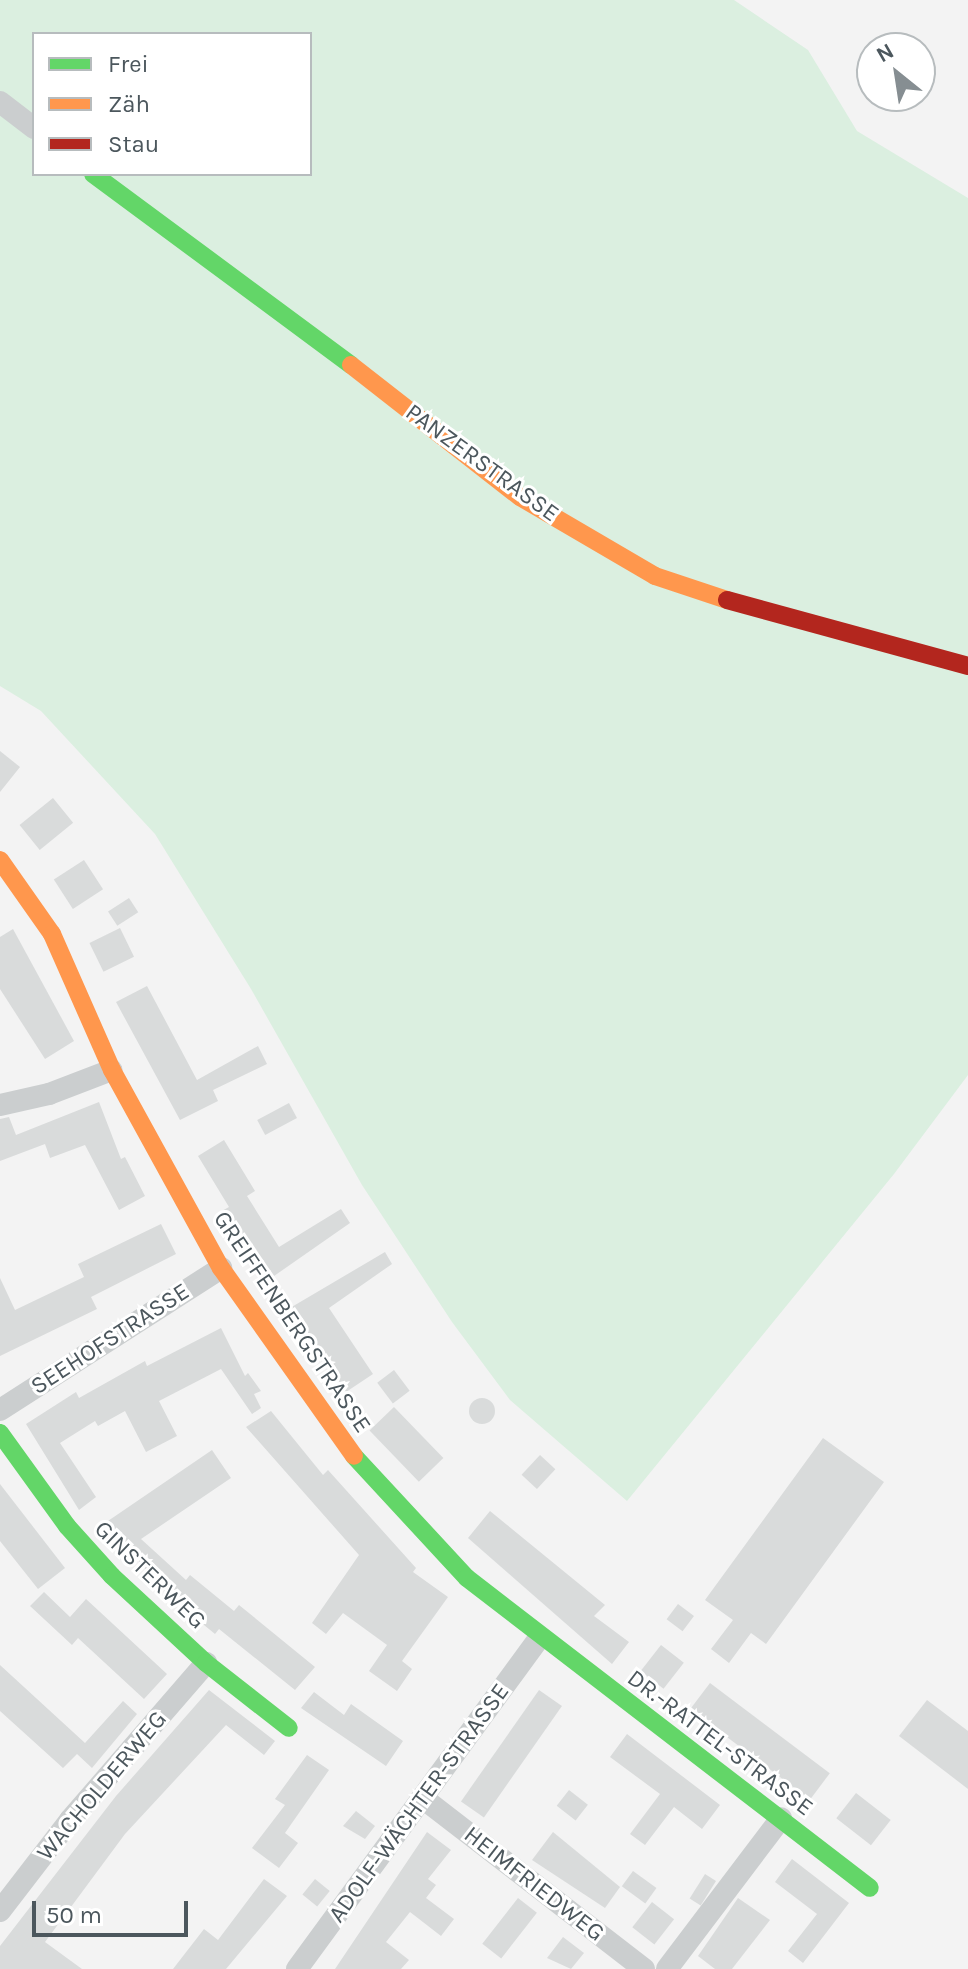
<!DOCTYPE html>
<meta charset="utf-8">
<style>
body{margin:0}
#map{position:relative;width:968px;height:1969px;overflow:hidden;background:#f3f3f3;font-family:Karla,sans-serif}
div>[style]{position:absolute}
.green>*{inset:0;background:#dbefe0}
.building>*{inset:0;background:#d9dbdb;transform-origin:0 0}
.round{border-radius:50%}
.street>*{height:22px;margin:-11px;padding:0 11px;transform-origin:11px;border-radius:11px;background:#cbcecf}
.fast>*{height:18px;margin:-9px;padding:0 9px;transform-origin:9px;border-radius:9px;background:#63d668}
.slow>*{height:18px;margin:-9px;padding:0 9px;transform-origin:9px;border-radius:9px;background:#ff974d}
.jam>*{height:18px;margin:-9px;padding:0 9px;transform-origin:9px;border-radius:9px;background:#b3261e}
span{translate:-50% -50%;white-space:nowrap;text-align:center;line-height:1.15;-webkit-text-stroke:6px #fff;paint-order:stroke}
.street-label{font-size:24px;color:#4c575d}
.legend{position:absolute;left:32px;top:32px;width:280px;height:144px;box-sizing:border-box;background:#fff;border:2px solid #b7bcbe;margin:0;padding:10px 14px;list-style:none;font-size:24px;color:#4c575d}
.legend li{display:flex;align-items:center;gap:16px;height:40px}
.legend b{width:40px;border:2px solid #b7bcbe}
.north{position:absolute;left:856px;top:32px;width:80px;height:80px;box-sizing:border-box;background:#fff;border:2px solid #b7bcbe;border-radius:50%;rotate:330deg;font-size:22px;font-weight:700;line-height:32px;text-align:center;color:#4c575d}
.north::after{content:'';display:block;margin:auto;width:28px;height:36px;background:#868e92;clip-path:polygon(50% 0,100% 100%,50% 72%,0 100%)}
.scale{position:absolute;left:32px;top:1901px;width:156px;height:36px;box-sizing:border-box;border:4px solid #4c575d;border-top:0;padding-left:10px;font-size:24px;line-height:28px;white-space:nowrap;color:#4c575d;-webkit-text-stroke:6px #fff;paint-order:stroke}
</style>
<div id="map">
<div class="green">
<i style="clip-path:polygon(evenodd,0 0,734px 0,808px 50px,857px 131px,968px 198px,968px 1075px,894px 1174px,627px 1501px,510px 1400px,452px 1322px,362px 1185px,251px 989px,155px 834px,41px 711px,0 686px,0 0,34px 34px,310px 34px,310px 174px,34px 174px,34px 34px)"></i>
</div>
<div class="building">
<i style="clip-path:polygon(0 751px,20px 767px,0 792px)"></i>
<i style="left:53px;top:798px;width:32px;height:43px;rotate:51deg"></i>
<i style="left:84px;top:860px;width:35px;height:36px;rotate:57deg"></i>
<i style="left:129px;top:898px;width:17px;height:25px;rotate:57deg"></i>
<i style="left:120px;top:928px;width:32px;height:34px;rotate:64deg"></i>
<i style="clip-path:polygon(13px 929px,74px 1041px,45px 1059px,0 989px,0 937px)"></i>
<i style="clip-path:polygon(147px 986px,197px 1080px,258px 1046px,267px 1064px,213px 1090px,218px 1101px,180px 1120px,116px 1002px)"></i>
<i style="clip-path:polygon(99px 1102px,121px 1159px,125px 1157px,145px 1196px,119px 1210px,85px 1145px,50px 1158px,45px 1144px,0 1161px,0 1119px,9px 1117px,16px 1135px)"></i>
<i style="left:289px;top:1103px;width:17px;height:36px;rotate:62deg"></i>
<i style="clip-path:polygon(224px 1140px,255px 1191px,247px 1196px,279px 1247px,341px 1209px,350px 1223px,264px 1283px,220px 1212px,229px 1207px,198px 1156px)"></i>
<i style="clip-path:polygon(161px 1224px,176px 1254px,91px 1297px,97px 1309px,0 1356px,0 1278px,15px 1310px,84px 1277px,78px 1264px)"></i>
<i style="clip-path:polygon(385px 1252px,392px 1264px,329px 1308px,373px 1374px,346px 1392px,290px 1308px)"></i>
<i style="clip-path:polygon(221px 1328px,245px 1376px,248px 1373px,261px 1391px,254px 1394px,261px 1408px,252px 1414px,221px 1369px,159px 1401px,177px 1436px,146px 1452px,125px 1411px,98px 1426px,95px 1421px,60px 1443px,96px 1497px,79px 1510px,26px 1424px,76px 1392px,79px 1398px,145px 1361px,147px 1366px)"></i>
<i style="left:394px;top:1370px;width:26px;height:21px;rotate:53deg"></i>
<i class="round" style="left:469px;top:1398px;width:26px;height:26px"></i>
<i style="left:394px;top:1407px;width:71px;height:34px;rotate:46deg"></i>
<i style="clip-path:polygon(271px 1411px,323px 1475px,328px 1470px,416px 1568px,413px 1572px,448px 1597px,402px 1661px,412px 1669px,397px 1691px,369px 1671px,387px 1645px,343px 1613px,326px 1634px,312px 1623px,359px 1555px,246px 1427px)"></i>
<i style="clip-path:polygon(823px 1438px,884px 1482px,766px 1644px,751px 1633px,729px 1663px,711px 1649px,733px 1620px,705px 1600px)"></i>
<i style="clip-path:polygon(212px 1450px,231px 1478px,141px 1539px,186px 1580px,190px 1575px,234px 1611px,239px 1605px,315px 1667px,295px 1690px,219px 1629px,215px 1634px,171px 1598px,105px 1523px)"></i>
<i style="left:540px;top:1455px;width:21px;height:27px;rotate:43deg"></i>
<i style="clip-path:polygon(0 1484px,65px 1568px,38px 1589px,0 1541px)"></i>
<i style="clip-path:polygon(490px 1511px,605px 1605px,594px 1616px,629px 1642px,612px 1664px,468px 1538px)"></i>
<i style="clip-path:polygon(44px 1592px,70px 1617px,86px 1599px,167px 1674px,144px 1699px,78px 1638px,72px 1645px,30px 1606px)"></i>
<i style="left:678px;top:1604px;width:20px;height:19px;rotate:37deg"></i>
<i style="left:661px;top:1645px;width:29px;height:33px;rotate:38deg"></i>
<i style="clip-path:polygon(0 1665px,85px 1743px,123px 1701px,137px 1714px,92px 1768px,77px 1754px,63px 1768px,0 1711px)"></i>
<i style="left:710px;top:1683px;width:150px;height:33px;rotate:37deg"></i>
<i style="clip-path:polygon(209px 1690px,275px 1741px,264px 1755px,226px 1725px,125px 1834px,45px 1942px,82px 1969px,0 1969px,0 1946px,116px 1796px)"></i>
<i style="left:539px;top:1690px;width:28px;height:136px;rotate:35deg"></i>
<i style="clip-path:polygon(314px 1692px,344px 1715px,351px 1704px,403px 1741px,386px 1766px,301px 1708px)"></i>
<i style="clip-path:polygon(927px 1700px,968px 1731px,968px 1789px,899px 1736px)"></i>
<i style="clip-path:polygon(627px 1734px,720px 1805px,702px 1829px,674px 1807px,645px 1845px,630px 1834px,660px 1794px,610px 1757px)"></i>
<i style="clip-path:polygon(307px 1755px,329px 1770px,285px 1833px,298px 1843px,279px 1868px,252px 1848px,285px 1805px,275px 1799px)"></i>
<i style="left:569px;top:1790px;width:24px;height:20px;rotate:38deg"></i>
<i style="left:856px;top:1793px;width:44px;height:32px;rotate:38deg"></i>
<i style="clip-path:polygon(356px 1811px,375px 1826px,365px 1839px,343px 1826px)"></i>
<i style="clip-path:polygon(427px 1832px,451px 1850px,428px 1879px,436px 1885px,426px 1898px,454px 1919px,441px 1936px,410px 1912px,386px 1942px,409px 1960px,401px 1969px,335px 1969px)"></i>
<i style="clip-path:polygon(553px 1832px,620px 1887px,605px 1908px,532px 1860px)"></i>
<i style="clip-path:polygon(792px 1859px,849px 1903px,803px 1963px,788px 1951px,817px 1914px,775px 1882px)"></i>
<i style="left:633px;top:1871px;width:29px;height:19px;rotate:36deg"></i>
<i style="left:705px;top:1874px;width:13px;height:29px;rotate:32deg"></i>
<i style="clip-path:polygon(264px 1879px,287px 1896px,226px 1969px,173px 1969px,204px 1929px,218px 1940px)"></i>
<i style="left:315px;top:1879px;width:19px;height:20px;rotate:39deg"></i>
<i style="left:518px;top:1898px;width:24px;height:58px;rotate:38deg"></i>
<i style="clip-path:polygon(738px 1898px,770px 1920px,732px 1969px,715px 1969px,698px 1956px)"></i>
<i style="left:652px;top:1902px;width:28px;height:32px;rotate:38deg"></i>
<i style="clip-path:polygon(563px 1937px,584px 1953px,571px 1969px,547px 1958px)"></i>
</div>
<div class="street">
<i style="left:0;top:102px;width:43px;rotate:37.4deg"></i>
<i style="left:0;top:1105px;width:50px;rotate:-12.7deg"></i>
<i style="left:49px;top:1094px;width:67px;rotate:-20.9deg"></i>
<i style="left:0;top:1410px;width:263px;rotate:-32.7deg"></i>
<i style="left:424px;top:1799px;width:278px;rotate:37.7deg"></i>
<i style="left:0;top:1911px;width:115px;rotate:-52.4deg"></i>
<i style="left:70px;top:1820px;width:208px;rotate:-49.1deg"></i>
<i style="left:297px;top:1969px;width:411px;rotate:-53.8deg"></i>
<i style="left:667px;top:1969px;width:189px;rotate:-52.9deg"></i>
</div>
<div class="fast">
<i style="left:93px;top:174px;width:321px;rotate:36.5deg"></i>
<i style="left:0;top:1433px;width:115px;rotate:54.2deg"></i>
<i style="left:67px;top:1526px;width:67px;rotate:48deg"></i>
<i style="left:112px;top:1576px;width:128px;rotate:42.8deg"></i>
<i style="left:206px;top:1663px;width:105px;rotate:38.1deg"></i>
<i style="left:354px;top:1456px;width:166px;rotate:47.2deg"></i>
<i style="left:467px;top:1578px;width:508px;rotate:37.57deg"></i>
</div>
<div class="slow">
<i style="left:351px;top:365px;width:214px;rotate:38deg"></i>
<i style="left:520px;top:497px;width:156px;rotate:30.3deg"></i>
<i style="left:655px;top:576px;width:76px;rotate:18.4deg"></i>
<i style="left:0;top:860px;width:90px;rotate:54.9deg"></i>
<i style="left:52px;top:934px;width:149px;rotate:66.2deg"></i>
<i style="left:112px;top:1070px;width:226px;rotate:61.2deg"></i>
<i style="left:221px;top:1268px;width:230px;rotate:54.7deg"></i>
</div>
<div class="jam">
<i style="left:727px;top:600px;width:250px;rotate:15.3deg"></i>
</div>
<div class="street-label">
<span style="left:482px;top:463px;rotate:36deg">PANZERSTRASSE</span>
<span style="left:292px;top:1322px;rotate:56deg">GREIFFENBERGSTRASSE</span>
<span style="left:110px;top:1339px;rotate:-33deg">SEEHOFSTRASSE</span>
<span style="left:150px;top:1575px;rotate:44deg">GINSTERWEG</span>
<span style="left:720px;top:1743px;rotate:37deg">DR.-RATTEL-STRASSE</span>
<span style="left:102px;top:1786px;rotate:-50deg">WACHOLDERWEG</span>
<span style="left:419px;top:1803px;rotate:-54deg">ADOLF-WÄCHTER-STRASSE</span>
<span style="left:534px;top:1884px;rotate:38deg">HEIMFRIEDWEG</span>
</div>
<ul class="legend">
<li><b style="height:10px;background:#63d668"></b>Frei</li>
<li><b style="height:10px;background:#ff974d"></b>Zäh</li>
<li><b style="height:10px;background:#b3261e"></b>Stau</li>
</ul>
<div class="north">N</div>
<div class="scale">50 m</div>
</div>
